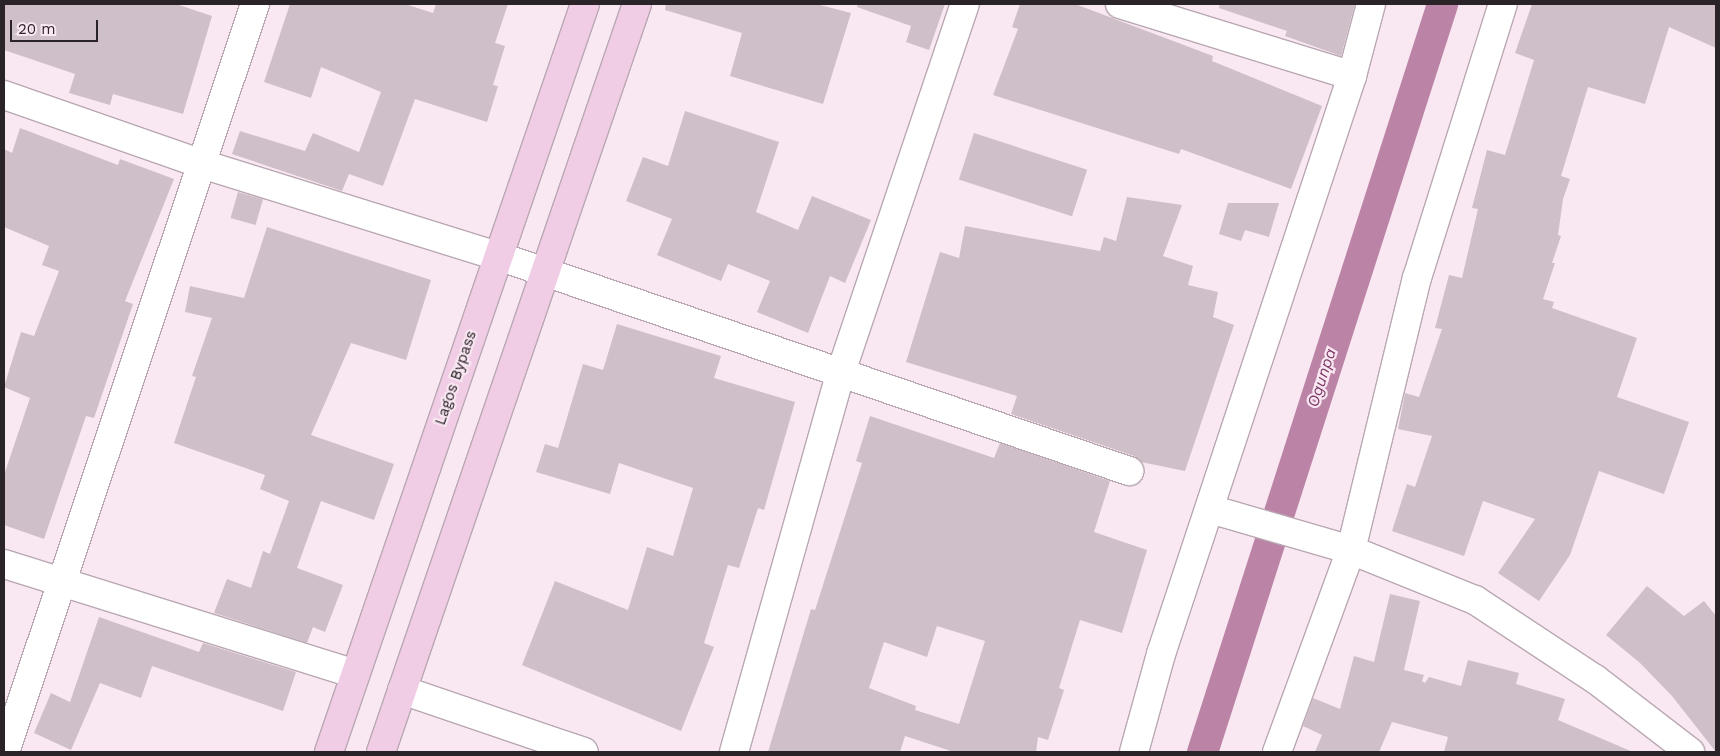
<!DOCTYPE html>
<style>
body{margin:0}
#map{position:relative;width:1720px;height:756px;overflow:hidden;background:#f9e8f2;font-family:"Work Sans",sans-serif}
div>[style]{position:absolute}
.canal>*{height:31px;margin:-15.5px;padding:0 15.5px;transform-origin:15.5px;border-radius:15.5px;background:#bb83a5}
.building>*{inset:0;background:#cfbfc8;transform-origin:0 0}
.roads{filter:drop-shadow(1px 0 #b9a8b2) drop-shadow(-1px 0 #b9a8b2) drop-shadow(0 1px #b9a8b2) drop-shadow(0 -1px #b9a8b2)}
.minor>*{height:28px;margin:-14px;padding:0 14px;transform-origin:14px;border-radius:14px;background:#fff}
.secondary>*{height:28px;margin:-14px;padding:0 14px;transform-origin:14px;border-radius:14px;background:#f0cce5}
span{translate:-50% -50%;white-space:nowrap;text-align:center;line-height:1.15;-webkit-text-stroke:4.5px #f9e8f2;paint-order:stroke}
.street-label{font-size:15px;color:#2a2428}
.water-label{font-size:16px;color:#7e3967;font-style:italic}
.frame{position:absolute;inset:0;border:5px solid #2a2428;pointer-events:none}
.scale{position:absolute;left:10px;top:20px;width:88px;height:22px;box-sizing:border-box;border:2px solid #2a2428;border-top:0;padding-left:6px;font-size:15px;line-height:18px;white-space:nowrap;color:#2a2428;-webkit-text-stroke:4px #f9e8f2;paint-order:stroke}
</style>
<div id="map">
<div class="canal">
<i style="left:1202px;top:752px;width:786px;rotate:-72.21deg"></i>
</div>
<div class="building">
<i style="clip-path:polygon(4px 4px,176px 4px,212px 16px,183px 114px,113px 94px,110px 105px,69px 93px,75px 74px,4px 50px)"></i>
<i style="clip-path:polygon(290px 4px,405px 4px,433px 13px,436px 4px,508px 4px,495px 43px,505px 46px,493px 85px,498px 86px,487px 122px,415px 99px,383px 186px,349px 174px,342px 191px,232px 154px,240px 131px,305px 151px,313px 133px,359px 152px,381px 92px,321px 67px,311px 98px,264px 82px)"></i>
<i style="clip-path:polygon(666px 4px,816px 4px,851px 13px,823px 104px,730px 76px,742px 33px,665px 10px)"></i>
<i style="clip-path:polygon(858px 4px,945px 4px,929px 50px,906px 42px,911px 26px,857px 7px)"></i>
<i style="clip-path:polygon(1020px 4px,1075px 4px,1213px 56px,1212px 61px,1322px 106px,1291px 189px,1181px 149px,1179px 154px,993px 95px,1018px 29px,1012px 27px)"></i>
<i style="clip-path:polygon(1220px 4px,1355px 4px,1341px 56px,1285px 36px,1287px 31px,1219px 8px)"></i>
<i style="clip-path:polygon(1532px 4px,1716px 4px,1716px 48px,1669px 27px,1645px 104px,1588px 87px,1561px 176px,1570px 179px,1563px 199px,1558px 235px,1561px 236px,1552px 263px,1555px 263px,1543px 299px,1554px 302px,1552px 308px,1637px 338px,1617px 397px,1689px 422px,1664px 494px,1599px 471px,1570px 555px,1539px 601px,1498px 573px,1535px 519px,1483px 501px,1464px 556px,1392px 531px,1407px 484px,1415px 487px,1432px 436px,1398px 429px,1405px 393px,1419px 397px,1442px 329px,1435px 328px,1449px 275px,1462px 278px,1478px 209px,1472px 208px,1487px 150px,1505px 155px,1534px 60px,1515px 53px)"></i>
<i style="clip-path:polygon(685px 111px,779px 142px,756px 212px,798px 230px,812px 196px,871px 220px,845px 283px,830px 276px,808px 333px,757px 312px,770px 281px,728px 264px,721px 281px,657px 255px,672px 219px,626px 201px,643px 157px,668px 166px)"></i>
<i style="clip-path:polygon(20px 128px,118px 165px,120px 159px,174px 179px,125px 301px,133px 304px,94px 418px,86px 416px,44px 539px,4px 525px,4px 475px,30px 398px,4px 387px,21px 332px,34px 336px,59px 271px,42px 265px,49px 246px,4px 227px,4px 149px,12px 153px)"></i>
<i style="left:974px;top:133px;width:119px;height:49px;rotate:18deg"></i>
<i style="left:238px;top:192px;width:26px;height:27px;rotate:16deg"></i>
<i style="clip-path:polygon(1127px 197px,1182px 205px,1163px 256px,1193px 266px,1188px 285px,1218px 292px,1213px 317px,1234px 325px,1185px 471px,1141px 462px,1134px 456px,1011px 414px,1017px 396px,906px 362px,940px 252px,959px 258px,965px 226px,1100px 251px,1104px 237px,1116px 241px)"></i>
<i style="clip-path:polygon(1228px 203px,1279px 203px,1269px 237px,1245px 230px,1241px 241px,1219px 234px)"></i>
<i style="clip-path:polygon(267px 227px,431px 280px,406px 360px,351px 343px,311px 435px,394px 464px,374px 520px,321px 501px,297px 568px,343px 585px,325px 632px,313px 627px,307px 643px,214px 613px,227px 579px,251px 588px,263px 551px,270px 554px,289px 501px,260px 489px,265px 475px,174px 443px,196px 377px,192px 376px,212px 318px,185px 312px,190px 286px,244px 298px)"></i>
<i style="clip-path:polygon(617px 324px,721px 356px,714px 378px,795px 402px,764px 510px,758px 508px,739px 568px,728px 565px,704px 643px,714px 647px,681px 731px,522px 665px,555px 581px,628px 610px,647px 547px,673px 556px,693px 488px,619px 463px,610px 494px,536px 472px,545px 444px,558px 448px,583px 364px,603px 370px)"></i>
<i style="clip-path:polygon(evenodd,870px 416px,994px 458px,1000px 443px,1110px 481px,1094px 532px,1147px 550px,1122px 633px,1080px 620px,1059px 688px,1064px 690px,1048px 740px,1038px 737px,1036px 752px,954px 752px,905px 736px,900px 752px,768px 752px,811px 609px,815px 610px,862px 463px,856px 461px,870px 416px,937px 626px,985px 641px,959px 724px,915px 710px,916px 706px,869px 688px,884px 642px,927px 657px,937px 626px)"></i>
<i style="clip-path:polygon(1647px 586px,1684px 616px,1704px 601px,1716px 616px,1716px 752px,1672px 696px,1640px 663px,1606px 635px)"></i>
<i style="clip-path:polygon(1390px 594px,1420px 601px,1404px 670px,1424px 675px,1422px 681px,1425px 683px,1429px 677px,1461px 686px,1468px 660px,1519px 673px,1516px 684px,1565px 699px,1558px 720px,1633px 752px,1444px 752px,1448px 737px,1392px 722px,1379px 752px,1315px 752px,1322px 735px,1303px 726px,1313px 698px,1340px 709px,1354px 656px,1374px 662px)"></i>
<i style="clip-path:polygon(99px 617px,199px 652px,203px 643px,296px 672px,283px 711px,152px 666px,141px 698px,100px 683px,71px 750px,34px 733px,51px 693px,70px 702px)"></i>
</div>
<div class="roads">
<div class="minor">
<i style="left:1120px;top:4px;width:243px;rotate:17.2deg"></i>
<i style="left:4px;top:95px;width:210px;rotate:19.2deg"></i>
<i style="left:202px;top:164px;width:310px;rotate:17.3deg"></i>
<i style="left:498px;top:256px;width:667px;rotate:18.82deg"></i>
<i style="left:1210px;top:509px;width:147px;rotate:16.2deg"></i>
<i style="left:1351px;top:550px;width:134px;rotate:22deg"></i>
<i style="left:1475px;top:600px;width:144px;rotate:33.4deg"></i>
<i style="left:1595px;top:679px;width:120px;rotate:37.5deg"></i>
<i style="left:4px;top:564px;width:368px;rotate:17.4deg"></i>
<i style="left:402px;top:690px;width:192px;rotate:18.8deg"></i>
<i style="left:5px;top:752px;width:789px;rotate:-71.52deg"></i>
<i style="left:734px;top:752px;width:392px;rotate:-74.3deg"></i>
<i style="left:840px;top:375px;width:391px;rotate:-71.4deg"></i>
<i style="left:1134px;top:752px;width:102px;rotate:-74.6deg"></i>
<i style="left:1161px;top:654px;width:609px;rotate:-71.71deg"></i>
<i style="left:1352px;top:76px;width:74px;rotate:-75.2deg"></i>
<i style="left:1277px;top:752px;width:215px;rotate:-69.9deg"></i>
<i style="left:1351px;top:550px;width:280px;rotate:-76.4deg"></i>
<i style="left:1417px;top:278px;width:287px;rotate:-72.6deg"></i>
</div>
<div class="secondary">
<i style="left:329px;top:752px;width:791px;rotate:-71.11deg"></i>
<i style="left:381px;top:752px;width:791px;rotate:-71.11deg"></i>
</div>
</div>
<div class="street-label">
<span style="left:456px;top:378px;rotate:-71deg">Lagos Bypass</span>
</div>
<div class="water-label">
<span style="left:1322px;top:378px;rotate:-72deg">Ogunpa</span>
</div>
<div class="frame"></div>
<div class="scale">20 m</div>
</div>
